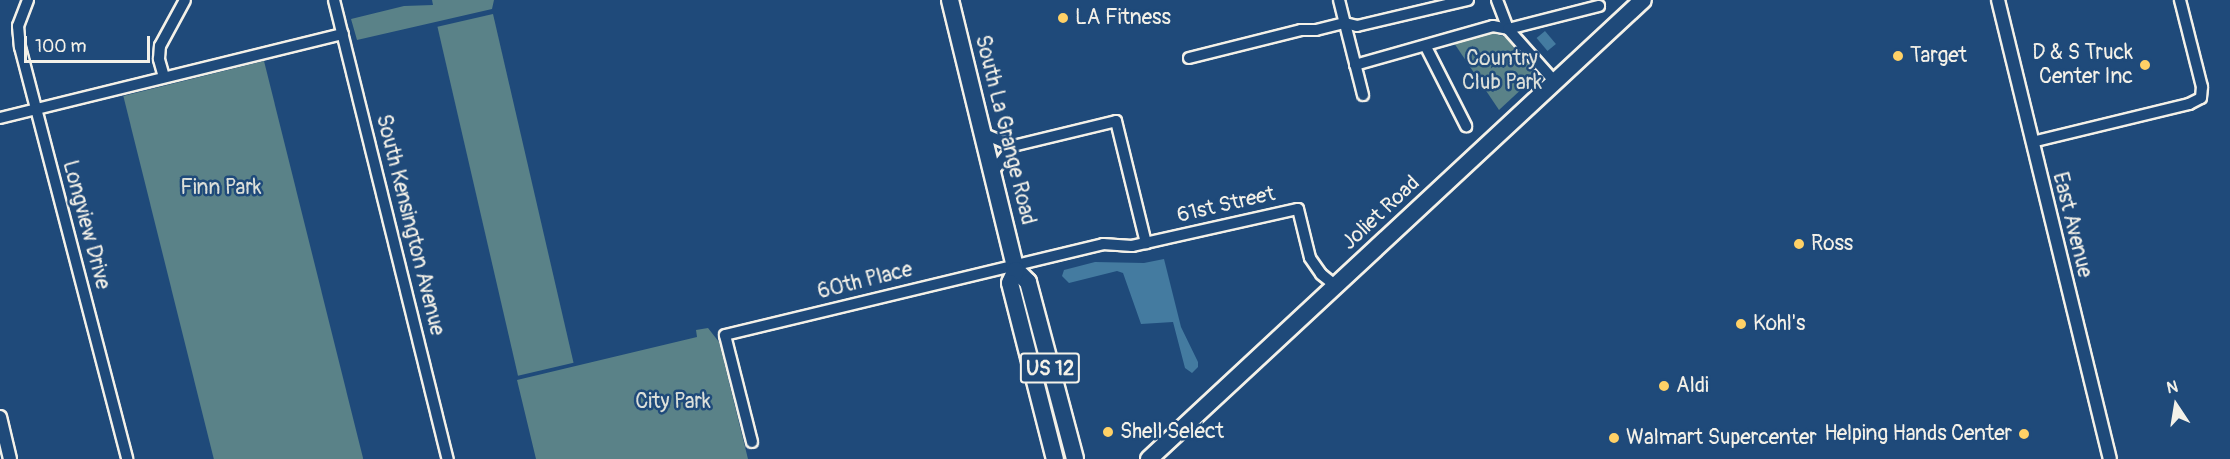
<!DOCTYPE html>
<style>
body{margin:0}
#map{position:relative;width:2230px;height:459px;overflow:hidden;background:#1f4a7a;font-family:Pangolin,sans-serif}
div>[style]{position:absolute}
.green>*{inset:0;background:#5a8288;transform-origin:0 0}
.water>*{inset:0;background:#447ba0;transform-origin:0 0}
.roads{filter:drop-shadow(2px 0 #f4f1e8) drop-shadow(-2px 0 #f4f1e8) drop-shadow(0 2px #f4f1e8) drop-shadow(0 -2px #f4f1e8)}
.minor>*{height:10px;margin:-5px;padding:0 5px;transform-origin:5px;border-radius:5px;background:#1f4a7a}
.tertiary>*{height:12px;margin:-6px;padding:0 6px;transform-origin:6px;border-radius:6px;background:#1f4a7a}
.primary>*{height:16px;margin:-8px;padding:0 8px;transform-origin:8px;border-radius:8px;background:#1f4a7a}
.dots>*{width:16px;height:16px;translate:-50% -50%;box-sizing:border-box;border:3px solid #1f4a7a;border-radius:50%}
span{translate:-50% -50%;white-space:nowrap;text-align:center;line-height:1.15;-webkit-text-stroke:5px #1f4a7a;paint-order:stroke}
.shield-label span{padding:2px 4px;background:#1f4a7a;border:2px solid;border-radius:4px;-webkit-text-stroke-width:0}
.shield-label{font-size:20px;color:#f4f1e8;font-weight:700}
.poi-label{font-size:21px;color:#f4f1e8}
.left{translate:0 -50%;text-align:left}
.right{translate:-100% -50%;text-align:right}
.park-label{font-size:21px;color:#dde0da}
.street-label{font-size:21px;color:#f4f1e8}
.north{position:absolute;left:2146px;top:375px;width:60px;height:60px;-webkit-text-stroke:4px #1f4a7a;paint-order:stroke;rotate:348deg;font-size:16px;font-weight:700;line-height:24px;text-align:center;color:#f4f1e8}
.north::after{content:'';display:block;margin:auto;width:21px;height:27px;background:#f4f1e8;clip-path:polygon(50% 0,100% 100%,50% 72%,0 100%)}
.scale{position:absolute;left:24px;top:36px;width:126px;height:27px;box-sizing:border-box;border:3px solid #f4f1e8;border-top:0;padding-left:8px;font-size:18px;line-height:21px;white-space:nowrap;color:#f4f1e8;-webkit-text-stroke:4px #1f4a7a;paint-order:stroke}
</style>
<div id="map">
<div class="green">
<i style="clip-path:polygon(432px 0,494px 0,492px 9px,357px 40px,351px 19px,404px 6px,433px 5px)"></i>
<i style="left:493px;top:14px;width:358px;height:57px;rotate:77deg"></i>
<i style="clip-path:polygon(1485px 31px,1506px 37px,1538px 74px,1499px 110px,1452px 40px)"></i>
<i style="left:264px;top:61px;width:410px;height:145px;rotate:76deg"></i>
<i style="clip-path:polygon(708px 328px,719px 342px,748px 459px,536px 459px,517px 380px,697px 337px,696px 330px)"></i>
</div>
<div class="water">
<i style="left:1545px;top:31px;width:17px;height:11px;rotate:50deg"></i>
<i style="clip-path:polygon(1164px 259px,1181px 327px,1198px 362px,1198px 367px,1192px 373px,1185px 368px,1173px 322px,1141px 324px,1123px 273px,1117px 271px,1069px 283px,1062px 276px,1064px 270px,1095px 262px,1144px 263px)"></i>
</div>
<div class="roads">
<div class="minor">
<i style="left:28px;top:0;width:28px;rotate:111deg"></i>
<i style="left:18px;top:26px;width:21px;rotate:85deg"></i>
<i style="left:20px;top:47px;width:426px;rotate:75.4deg"></i>
<i style="left:334px;top:0;width:473px;rotate:76.1deg"></i>
<i style="left:1339px;top:0;width:98px;rotate:75.8deg"></i>
<i style="left:1497px;top:0;width:31px;rotate:69deg"></i>
<i style="left:1508px;top:29px;width:71px;rotate:48.4deg"></i>
<i style="left:1426px;top:47px;width:89px;rotate:63.1deg"></i>
<i style="left:1189px;top:58px;width:115px;rotate:-14deg"></i>
<i style="left:1301px;top:30px;width:15px"></i>
<i style="left:1316px;top:30px;width:30px;rotate:-14deg"></i>
<i style="left:1345px;top:23px;width:12px;rotate:14deg"></i>
<i style="left:1357px;top:26px;width:114px;rotate:-13.2deg"></i>
<i style="left:1355px;top:65px;width:143px;rotate:-15.8deg"></i>
<i style="left:1493px;top:26px;width:15px;rotate:11deg"></i>
<i style="left:1508px;top:29px;width:94px;rotate:-14.2deg"></i>
<i style="left:164px;top:77px;width:19px;rotate:-106deg"></i>
<i style="left:159px;top:59px;width:13px;rotate:-86deg"></i>
<i style="left:160px;top:46px;width:52px;rotate:-61.5deg"></i>
<i style="left:0;top:118px;width:353px;rotate:-13.8deg"></i>
<i style="left:982px;top:133px;width:34px;rotate:23deg"></i>
<i style="left:2032px;top:142px;width:162px;rotate:-13.6deg"></i>
<i style="left:2189px;top:104px;width:13px;rotate:-27deg"></i>
<i style="left:2201px;top:98px;width:11px;rotate:-85deg"></i>
<i style="left:2202px;top:87px;width:90px;rotate:-104.2deg"></i>
<i style="left:992px;top:173px;width:34px;rotate:-52deg"></i>
<i style="left:1013px;top:146px;width:106px;rotate:-13.6deg"></i>
<i style="left:1116px;top:121px;width:126px;rotate:76.2deg"></i>
<i style="left:752px;top:442px;width:110px;rotate:-104.2deg"></i>
<i style="left:725px;top:335px;width:389px;rotate:-13.5deg"></i>
<i style="left:1103px;top:244px;width:29px;rotate:4deg"></i>
<i style="left:1132px;top:246px;width:170px;rotate:-12.6deg"></i>
<i style="left:1298px;top:209px;width:50px;rotate:76.2deg"></i>
<i style="left:1310px;top:258px;width:19px;rotate:55deg"></i>
<i style="left:1321px;top:274px;width:19px;rotate:39deg"></i>
</div>
<div class="tertiary">
<i style="left:1998px;top:0;width:472px;rotate:76.3deg"></i>
<i style="left:0;top:417px;width:43px;rotate:76.6deg"></i>
</div>
<div class="primary">
<i style="left:950px;top:0;width:278px;rotate:76.3deg"></i>
<i style="left:1016px;top:270px;width:17px;rotate:45deg"></i>
<i style="left:1028px;top:282px;width:183px;rotate:75.1deg"></i>
<i style="left:1016px;top:270px;width:14px;rotate:115deg"></i>
<i style="left:1010px;top:283px;width:182px;rotate:75.7deg"></i>
<i style="left:1149px;top:459px;width:674px;rotate:-42.9deg"></i>
</div>
</div>
<div class="dots">
<i style="left:1063px;top:18px;background:#ffd166"></i>
<i style="left:1898px;top:56px;background:#ffd166"></i>
<i style="left:2145px;top:65px;background:#ffd166"></i>
<i style="left:1799px;top:244px;background:#ffd166"></i>
<i style="left:1741px;top:324px;background:#ffd166"></i>
<i style="left:1664px;top:386px;background:#ffd166"></i>
<i style="left:1108px;top:432px;background:#ffd166"></i>
<i style="left:2024px;top:434px;background:#ffd166"></i>
<i style="left:1614px;top:438px;background:#ffd166"></i>
</div>
<div class="shield-label">
<span style="left:1050px;top:368px">US 12</span>
</div>
<div class="poi-label">
<span class="left" style="left:1075px;top:18px">LA Fitness</span>
<span class="right" style="left:2133px;top:65px">D &amp; S Truck<br>Center Inc</span>
<span class="left" style="left:1910px;top:56px">Target</span>
<span class="left" style="left:1811px;top:244px">Ross</span>
<span class="left" style="left:1753px;top:324px">Kohl's</span>
<span class="left" style="left:1676px;top:386px">Aldi</span>
<span class="left" style="left:1120px;top:432px">Shell Select</span>
<span class="right" style="left:2012px;top:434px">Helping Hands Center</span>
<span class="left" style="left:1626px;top:438px">Walmart Supercenter</span>
</div>
<div class="park-label">
<span style="left:1502px;top:71px">Country<br>Club Park</span>
<span style="left:221px;top:188px">Finn Park</span>
<span style="left:673px;top:402px">City Park</span>
</div>
<div class="street-label">
<span style="left:1005px;top:130px;rotate:76deg">South La Grange Road</span>
<span style="left:1226px;top:205px;rotate:-13deg">61st Street</span>
<span style="left:1381px;top:213px;rotate:-43deg">Joliet Road</span>
<span style="left:86px;top:225px;rotate:75deg">Longview Drive</span>
<span style="left:410px;top:225px;rotate:76deg">South Kensington Avenue</span>
<span style="left:2072px;top:225px;rotate:76deg">East Avenue</span>
<span style="left:865px;top:281px;rotate:-14deg">60th Place</span>
</div>
<div class="north">N</div>
<div class="scale">100 m</div>
</div>
